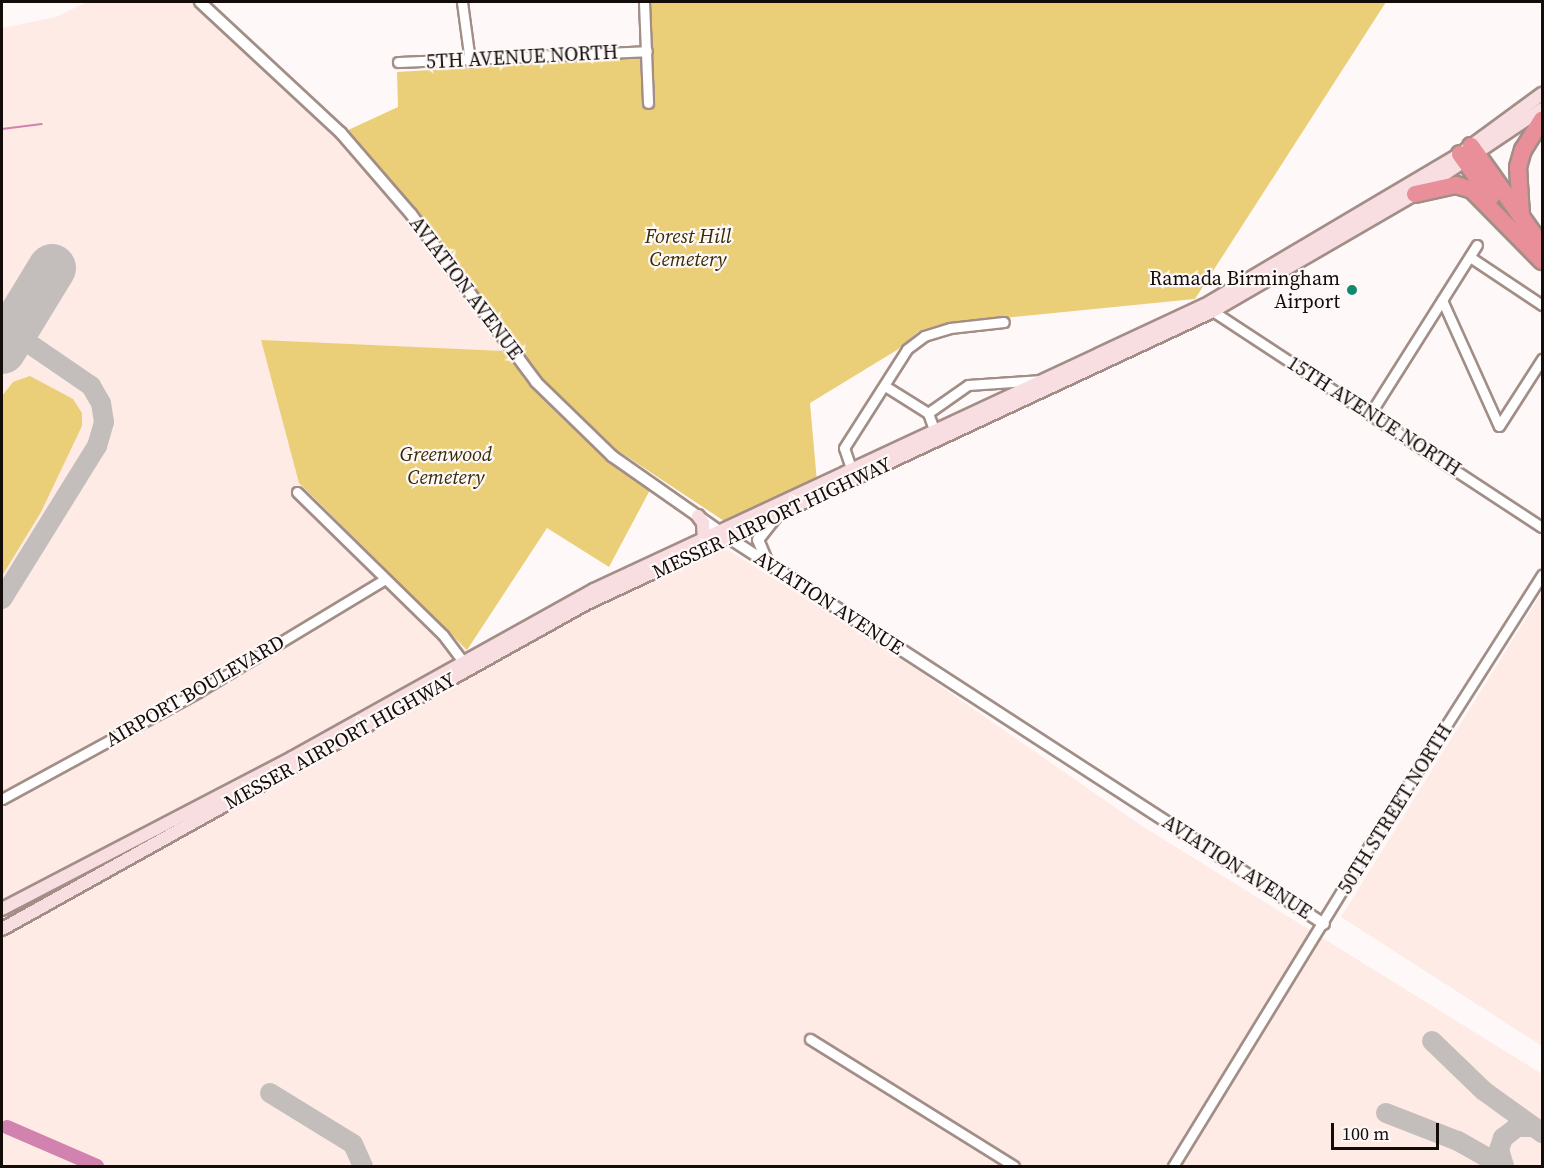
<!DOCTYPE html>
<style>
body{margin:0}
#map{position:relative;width:1544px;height:1168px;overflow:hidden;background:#fef9f8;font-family:"Source Serif 4",serif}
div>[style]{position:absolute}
.built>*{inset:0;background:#feebe6}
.green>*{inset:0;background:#ebce78}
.stream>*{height:2px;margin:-1px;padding:0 1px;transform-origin:1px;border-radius:1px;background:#d182ae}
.river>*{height:14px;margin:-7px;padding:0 7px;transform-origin:7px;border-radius:7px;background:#d182ae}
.taxiway>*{height:20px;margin:-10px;padding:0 10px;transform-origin:10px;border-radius:10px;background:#c3bebc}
.runway>*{height:48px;margin:-24px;padding:0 24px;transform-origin:24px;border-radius:24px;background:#c3bebc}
.roads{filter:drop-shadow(2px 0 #a28e87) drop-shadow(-2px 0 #a28e87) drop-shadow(0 2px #a28e87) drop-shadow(0 -2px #a28e87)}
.minor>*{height:9px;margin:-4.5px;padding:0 4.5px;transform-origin:4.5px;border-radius:4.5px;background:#fff}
.tertiary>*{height:10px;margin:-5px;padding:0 5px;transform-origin:5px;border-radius:5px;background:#fff}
.secondary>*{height:12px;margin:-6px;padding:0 6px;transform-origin:6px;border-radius:6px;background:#f8dde1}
.motorway>*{height:16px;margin:-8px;padding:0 8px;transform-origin:8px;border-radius:8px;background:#e88f9a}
.dots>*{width:16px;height:16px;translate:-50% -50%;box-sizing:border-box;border:3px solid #fef9f8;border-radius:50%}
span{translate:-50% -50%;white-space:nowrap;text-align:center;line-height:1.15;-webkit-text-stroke:4.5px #fef9f8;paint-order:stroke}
.street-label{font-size:20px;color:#130c09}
.park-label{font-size:20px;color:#362b03;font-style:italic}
.poi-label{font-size:20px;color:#130c09}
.right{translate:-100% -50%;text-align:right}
.frame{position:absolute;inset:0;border:3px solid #130c09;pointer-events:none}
.scale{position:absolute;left:1331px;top:1123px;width:108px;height:27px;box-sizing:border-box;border:3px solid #130c09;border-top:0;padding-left:8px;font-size:18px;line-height:21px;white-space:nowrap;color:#130c09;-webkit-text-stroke:4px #fef9f8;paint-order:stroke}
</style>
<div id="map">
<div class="built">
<i style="clip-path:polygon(87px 2px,191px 2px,296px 94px,381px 188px,504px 351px,261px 341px,467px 650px,689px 543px,702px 533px,916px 669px,1142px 826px,1542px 1074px,1542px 1166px,2px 1166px,2px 28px,56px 17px)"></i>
<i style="clip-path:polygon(1542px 592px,1542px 1046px,1341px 917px)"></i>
</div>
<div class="green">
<i style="clip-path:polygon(649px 2px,1386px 2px,1195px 299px,942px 324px,919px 331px,897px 350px,810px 403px,817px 482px,736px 523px,724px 521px,617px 450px,540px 379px,413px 210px,346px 131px,398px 107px,397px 72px,649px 57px)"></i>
<i style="clip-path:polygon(261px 340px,504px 351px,529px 385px,588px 443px,650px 490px,609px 567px,547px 528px,467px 650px,299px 483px)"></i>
<i style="clip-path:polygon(30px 376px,73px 399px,82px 413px,82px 426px,41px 512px,2px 576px,2px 396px,13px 382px)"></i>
</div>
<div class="stream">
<i style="left:2px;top:129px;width:40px;rotate:-7.1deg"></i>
</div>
<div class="river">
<i style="left:7px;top:1127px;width:98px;rotate:23.4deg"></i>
</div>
<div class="taxiway">
<i style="left:2px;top:325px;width:108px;rotate:34.4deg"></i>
<i style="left:91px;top:386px;width:20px;rotate:60deg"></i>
<i style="left:101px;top:403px;width:19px;rotate:81deg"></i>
<i style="left:104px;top:422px;width:25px;rotate:106deg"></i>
<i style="left:97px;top:446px;width:180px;rotate:121.8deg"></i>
<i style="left:1432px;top:1041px;width:72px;rotate:43.9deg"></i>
<i style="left:1484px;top:1091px;width:72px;rotate:35.9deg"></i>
<i style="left:270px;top:1093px;width:97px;rotate:31.6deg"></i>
<i style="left:353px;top:1144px;width:24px;rotate:66deg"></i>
<i style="left:1386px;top:1113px;width:77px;rotate:21.3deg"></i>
<i style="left:1458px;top:1141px;width:51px;rotate:29.6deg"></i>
<i style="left:1504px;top:1166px;width:17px;rotate:-107deg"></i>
<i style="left:1499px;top:1150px;width:13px;rotate:-72deg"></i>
<i style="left:1503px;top:1138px;width:18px;rotate:-38deg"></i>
<i style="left:1517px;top:1127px;width:17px"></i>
</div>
<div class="runway">
<i style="left:2px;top:350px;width:96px;rotate:-58.6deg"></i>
</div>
<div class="roads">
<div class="minor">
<i style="left:462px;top:2px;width:60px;rotate:82.3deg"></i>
<i style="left:644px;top:2px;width:101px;rotate:87.7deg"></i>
<i style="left:398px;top:62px;width:249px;rotate:-2.5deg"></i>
<i style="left:1470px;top:257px;width:87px;rotate:33.7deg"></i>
<i style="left:1442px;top:300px;width:138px;rotate:65.7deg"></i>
<i style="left:1208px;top:308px;width:399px;rotate:33.3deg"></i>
<i style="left:885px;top:386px;width:51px;rotate:32.1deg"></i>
<i style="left:928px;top:413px;width:23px;rotate:70deg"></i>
<i style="left:928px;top:413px;width:49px;rotate:-35deg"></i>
<i style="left:968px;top:385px;width:74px;rotate:-3.9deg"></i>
<i style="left:1370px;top:414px;width:200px;rotate:-57.7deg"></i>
<i style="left:1499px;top:426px;width:80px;rotate:-57.3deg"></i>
<i style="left:852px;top:471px;width:24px;rotate:-109deg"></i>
<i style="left:844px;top:448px;width:117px;rotate:-57.5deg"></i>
<i style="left:907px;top:349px;width:21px;rotate:-37deg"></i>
<i style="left:924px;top:336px;width:27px;rotate:-17deg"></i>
<i style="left:950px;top:328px;width:54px;rotate:-6.3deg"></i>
<i style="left:297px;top:492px;width:204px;rotate:44.4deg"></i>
<i style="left:443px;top:635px;width:39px;rotate:53deg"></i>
<i style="left:2px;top:799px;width:223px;rotate:-28.6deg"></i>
<i style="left:198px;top:692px;width:218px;rotate:-31.1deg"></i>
<i style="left:810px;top:1039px;width:240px;rotate:31.9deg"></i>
<i style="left:1173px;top:1166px;width:386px;rotate:-58.5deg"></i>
<i style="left:1375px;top:837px;width:311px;rotate:-57.5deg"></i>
</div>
<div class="tertiary">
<i style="left:200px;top:2px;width:192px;rotate:42.9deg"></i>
<i style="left:341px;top:133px;width:107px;rotate:49.2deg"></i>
<i style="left:411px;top:214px;width:209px;rotate:53.3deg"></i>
<i style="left:536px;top:382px;width:106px;rotate:44.2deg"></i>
<i style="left:612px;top:456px;width:143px;rotate:35deg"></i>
<i style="left:729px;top:538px;width:709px;rotate:32.97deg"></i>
<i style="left:767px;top:561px;width:23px;rotate:-113deg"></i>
<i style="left:758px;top:540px;width:28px;rotate:-52deg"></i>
</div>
<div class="secondary">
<i style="left:698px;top:516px;width:9px;rotate:54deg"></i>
<i style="left:703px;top:523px;width:17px;rotate:87deg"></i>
<i style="left:2px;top:909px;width:327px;rotate:-27.5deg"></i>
<i style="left:292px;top:758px;width:346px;rotate:-29.1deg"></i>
<i style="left:594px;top:590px;width:674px;rotate:-25.01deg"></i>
<i style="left:1205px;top:305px;width:296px;rotate:-30.6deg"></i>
<i style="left:1460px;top:154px;width:102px;rotate:-36.2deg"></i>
<i style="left:2px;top:929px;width:670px;rotate:-29.13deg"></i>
<i style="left:587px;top:603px;width:691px;rotate:-25.01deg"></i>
<i style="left:1213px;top:311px;width:233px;rotate:-30.1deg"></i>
<i style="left:1415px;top:194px;width:153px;rotate:-33.8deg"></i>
</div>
<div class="motorway">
<i style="left:1471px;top:146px;width:123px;rotate:54.6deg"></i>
<i style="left:1460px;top:154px;width:53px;rotate:54.2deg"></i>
<i style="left:1415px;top:194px;width:42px;rotate:-12.4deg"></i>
<i style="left:1456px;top:185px;width:17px;rotate:17deg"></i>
<i style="left:1472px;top:190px;width:100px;rotate:45.4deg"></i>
<i style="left:1521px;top:215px;width:48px;rotate:-93.6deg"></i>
<i style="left:1518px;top:167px;width:18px;rotate:-74deg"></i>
<i style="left:1523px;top:150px;width:36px;rotate:-58deg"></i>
</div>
</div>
<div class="dots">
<i style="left:1352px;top:290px;background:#0f8a6c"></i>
</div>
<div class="street-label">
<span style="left:522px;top:57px;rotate:-3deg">5TH AVENUE NORTH</span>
<span style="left:466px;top:288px;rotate:53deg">AVIATION AVENUE</span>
<span style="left:1374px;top:416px;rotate:33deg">15TH AVENUE NORTH</span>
<span style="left:772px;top:518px;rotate:-25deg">MESSER AIRPORT HIGHWAY</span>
<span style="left:829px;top:603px;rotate:33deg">AVIATION AVENUE</span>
<span style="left:195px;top:691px;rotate:-30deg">AIRPORT BOULEVARD</span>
<span style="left:340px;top:741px;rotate:-29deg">MESSER AIRPORT HIGHWAY</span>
<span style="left:1395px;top:809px;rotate:-58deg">50TH STREET NORTH</span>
<span style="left:1237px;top:867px;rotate:33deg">AVIATION AVENUE</span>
</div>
<div class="park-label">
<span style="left:688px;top:248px">Forest Hill<br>Cemetery</span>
<span style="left:446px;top:466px">Greenwood<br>Cemetery</span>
</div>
<div class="poi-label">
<span class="right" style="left:1340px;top:290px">Ramada Birmingham<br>Airport</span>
</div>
<div class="frame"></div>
<div class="scale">100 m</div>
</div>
